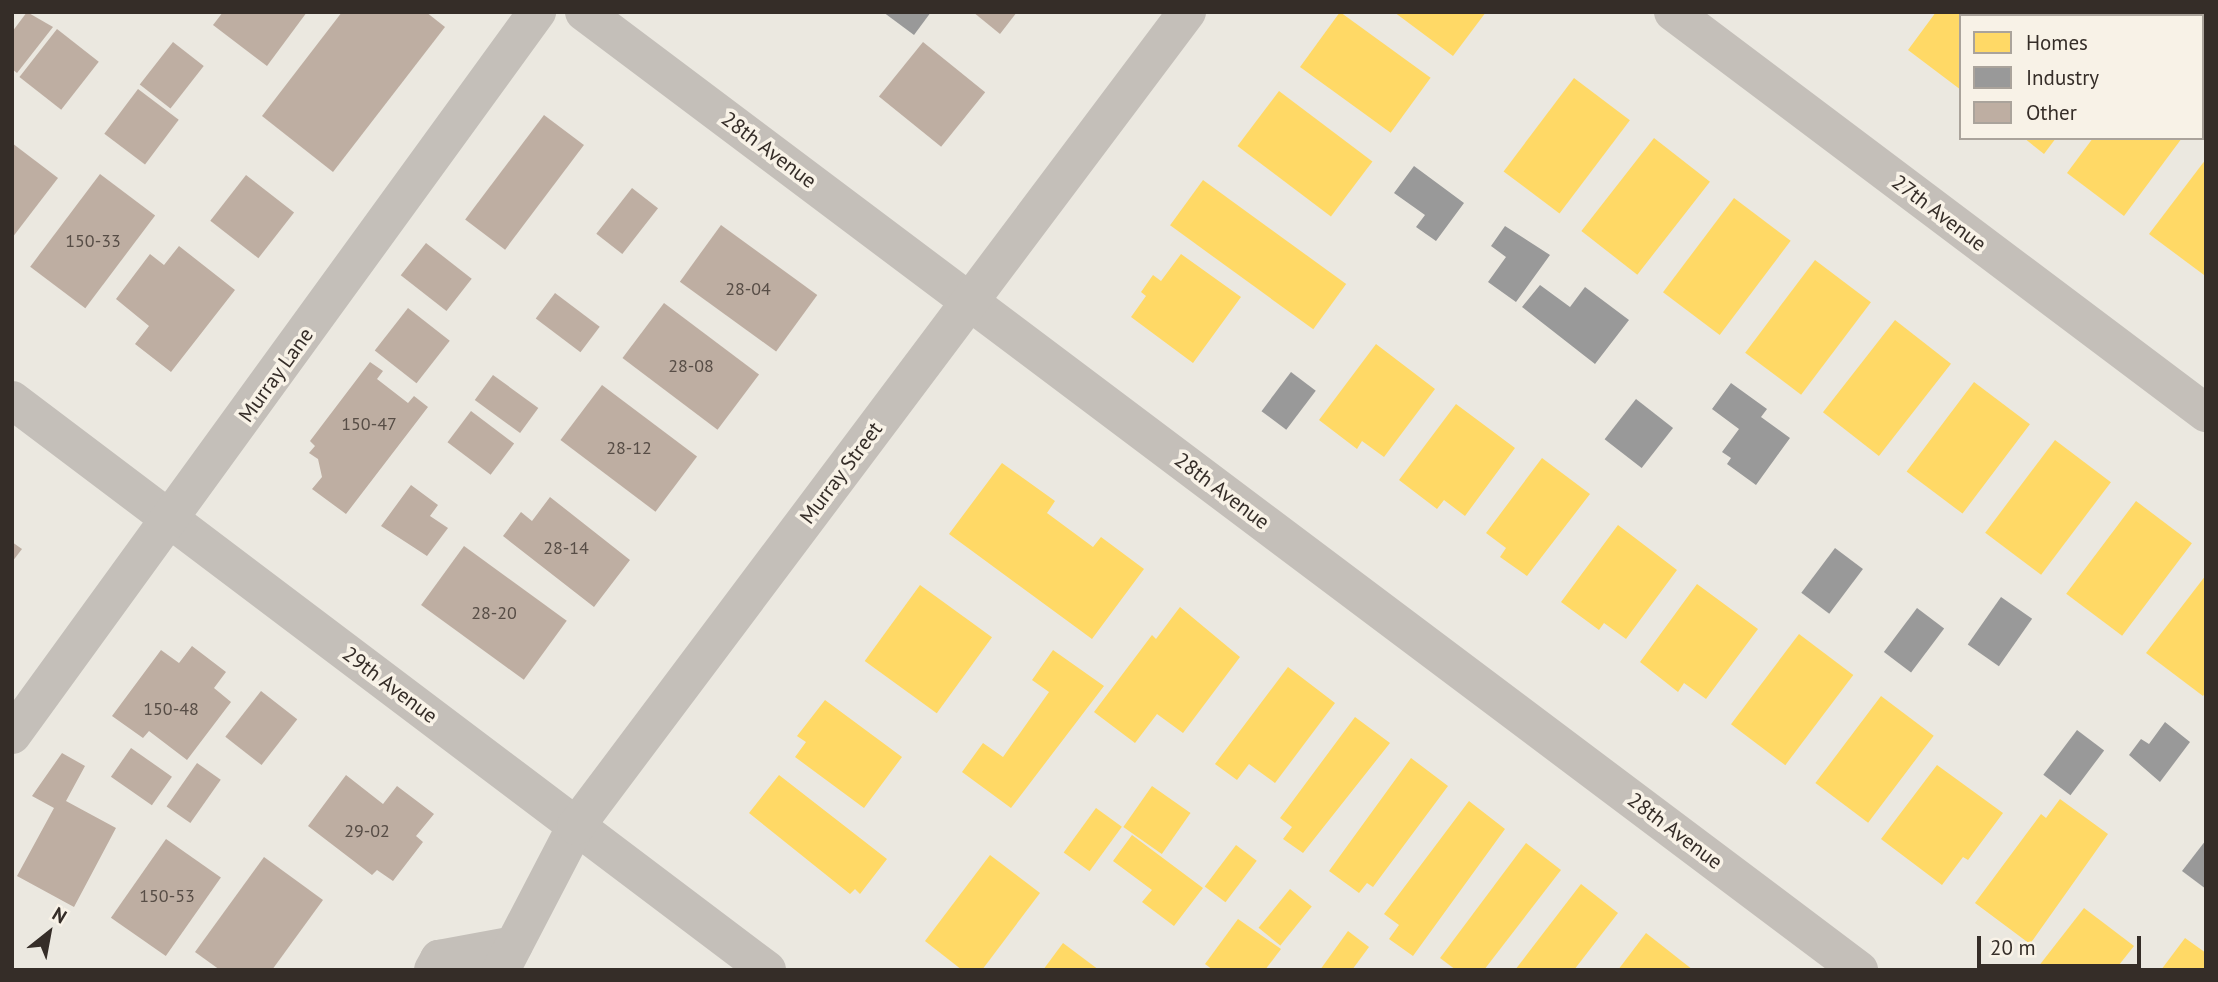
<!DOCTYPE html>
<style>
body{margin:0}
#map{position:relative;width:2218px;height:982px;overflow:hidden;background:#ebe8e0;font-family:"PT Sans",sans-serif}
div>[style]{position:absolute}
.homes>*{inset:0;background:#ffd966;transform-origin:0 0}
.industry>*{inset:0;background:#999;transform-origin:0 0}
.building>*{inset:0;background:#beaea2;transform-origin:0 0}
.street>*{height:38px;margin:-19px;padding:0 19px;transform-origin:19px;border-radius:19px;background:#c4bfb9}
span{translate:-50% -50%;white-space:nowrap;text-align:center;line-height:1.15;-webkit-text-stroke:7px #f8f2e7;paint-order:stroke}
.number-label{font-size:18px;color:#574d46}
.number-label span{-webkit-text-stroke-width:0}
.street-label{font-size:21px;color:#352d28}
.frame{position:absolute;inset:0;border:14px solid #352d28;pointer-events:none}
.legend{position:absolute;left:1959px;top:14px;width:245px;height:126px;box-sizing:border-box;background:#f8f2e7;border:2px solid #aaa39b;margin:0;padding:9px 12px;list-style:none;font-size:21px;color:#352d28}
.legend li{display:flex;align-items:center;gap:14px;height:35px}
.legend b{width:35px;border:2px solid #aaa39b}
.north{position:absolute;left:14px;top:898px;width:70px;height:70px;-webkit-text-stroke:5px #f8f2e7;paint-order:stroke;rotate:31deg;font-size:19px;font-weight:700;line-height:28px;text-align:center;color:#352d28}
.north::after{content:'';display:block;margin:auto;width:24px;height:32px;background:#352d28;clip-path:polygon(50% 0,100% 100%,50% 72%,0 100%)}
.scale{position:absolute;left:1977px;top:936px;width:164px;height:32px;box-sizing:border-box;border:4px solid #352d28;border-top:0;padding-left:9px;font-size:21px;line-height:24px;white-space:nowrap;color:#352d28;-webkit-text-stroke:5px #f8f2e7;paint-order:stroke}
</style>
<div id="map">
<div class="homes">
<i style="left:1340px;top:12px;width:112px;height:68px;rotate:36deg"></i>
<i style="clip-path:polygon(1394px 12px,1486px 12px,1453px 56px)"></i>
<i style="clip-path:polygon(1936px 12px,2026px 12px,1961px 16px,1961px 90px,1908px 50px)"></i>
<i style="left:1574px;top:78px;width:70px;height:117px;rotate:37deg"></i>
<i style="left:1279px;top:91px;width:117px;height:69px;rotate:37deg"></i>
<i style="left:1654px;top:138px;width:71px;height:118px;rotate:38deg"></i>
<i style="clip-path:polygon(2024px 138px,2056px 138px,2044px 154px)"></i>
<i style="clip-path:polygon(2093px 138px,2182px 138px,2124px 216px,2067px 173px)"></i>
<i style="clip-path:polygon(2206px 159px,2206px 273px,2204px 275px,2149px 234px)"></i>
<i style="left:1203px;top:180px;width:177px;height:56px;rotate:36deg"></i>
<i style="left:1734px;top:198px;width:71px;height:118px;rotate:37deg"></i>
<i style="clip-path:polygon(1181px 254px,1241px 297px,1193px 363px,1131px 317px,1146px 296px,1141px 292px,1153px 275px,1161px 281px)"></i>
<i style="left:1815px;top:260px;width:70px;height:116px;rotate:37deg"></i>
<i style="left:1895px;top:320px;width:71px;height:117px;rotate:38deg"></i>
<i style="clip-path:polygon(1376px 344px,1435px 389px,1384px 457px,1362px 441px,1357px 449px,1319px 420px)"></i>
<i style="left:1974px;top:382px;width:70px;height:112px;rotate:37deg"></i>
<i style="clip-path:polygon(1456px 404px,1515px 448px,1465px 516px,1444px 500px,1437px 509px,1399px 480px)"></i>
<i style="left:2055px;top:440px;width:70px;height:116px;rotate:37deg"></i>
<i style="clip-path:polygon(1542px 458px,1590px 494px,1527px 576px,1500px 557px,1506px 548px,1486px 533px)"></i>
<i style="clip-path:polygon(1002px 463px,1055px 501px,1047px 513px,1093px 547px,1101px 537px,1144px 569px,1092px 639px,949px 534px)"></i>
<i style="left:2136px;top:501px;width:70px;height:116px;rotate:37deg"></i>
<i style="clip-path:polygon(1618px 525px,1677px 570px,1626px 639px,1604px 623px,1599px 630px,1561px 602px)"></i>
<i style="clip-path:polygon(2206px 575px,2206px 692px,2203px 696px,2146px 653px)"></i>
<i style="clip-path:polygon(1697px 584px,1758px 629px,1706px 699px,1684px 683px,1678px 692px,1640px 662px)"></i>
<i style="left:920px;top:585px;width:89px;height:94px;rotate:36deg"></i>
<i style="clip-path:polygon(1180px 607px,1240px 657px,1183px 733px,1157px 714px,1135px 743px,1094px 712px,1152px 635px,1156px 639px)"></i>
<i style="left:1799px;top:634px;width:68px;height:113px;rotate:37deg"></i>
<i style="clip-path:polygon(1053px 650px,1104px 686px,1011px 808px,962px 772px,983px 743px,1003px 757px,1049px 692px,1032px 680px)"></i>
<i style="clip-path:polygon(1288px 667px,1335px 703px,1275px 783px,1249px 764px,1237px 780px,1215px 764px)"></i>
<i style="left:1881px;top:696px;width:66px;height:109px;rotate:37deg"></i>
<i style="clip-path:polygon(825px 700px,902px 757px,864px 808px,795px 757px,806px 742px,797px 736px)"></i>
<i style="clip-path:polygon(1355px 717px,1390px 743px,1303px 853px,1283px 839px,1292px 827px,1280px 818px)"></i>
<i style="clip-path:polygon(1411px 758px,1448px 786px,1373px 887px,1367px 883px,1359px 893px,1329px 871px)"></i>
<i style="clip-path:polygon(1937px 765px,2003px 813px,1968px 860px,1963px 857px,1942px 885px,1881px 839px)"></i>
<i style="clip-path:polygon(779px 775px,887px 859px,860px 894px,855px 889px,850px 894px,749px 813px)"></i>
<i style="left:1152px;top:786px;width:47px;height:50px;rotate:35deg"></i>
<i style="clip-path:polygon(2060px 799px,2108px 834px,2030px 944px,1975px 903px,2041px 814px,2046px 818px)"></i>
<i style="clip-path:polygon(1469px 801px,1505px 829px,1413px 956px,1389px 939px,1399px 925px,1384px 914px)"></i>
<i style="left:1096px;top:808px;width:32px;height:55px;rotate:36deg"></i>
<i style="clip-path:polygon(1132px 835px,1203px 888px,1174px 926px,1142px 902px,1152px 890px,1113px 861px)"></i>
<i style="clip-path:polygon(1526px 843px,1561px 870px,1484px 970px,1456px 970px,1440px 958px)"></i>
<i style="left:1236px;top:845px;width:26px;height:52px;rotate:37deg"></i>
<i style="clip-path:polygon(990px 855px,1040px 893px,982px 970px,962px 970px,925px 941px)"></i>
<i style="clip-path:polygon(1581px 884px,1618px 913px,1574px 970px,1515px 970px)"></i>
<i style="left:1290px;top:889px;width:28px;height:50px;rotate:39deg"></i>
<i style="clip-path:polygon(2084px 908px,2134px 946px,2115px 970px,2042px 970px,2038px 967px)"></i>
<i style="clip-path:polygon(1238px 919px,1281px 949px,1265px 970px,1213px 970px,1205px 964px)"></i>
<i style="clip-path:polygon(1348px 931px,1369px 947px,1352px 970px,1320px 970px)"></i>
<i style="clip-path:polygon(1646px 933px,1693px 970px,1618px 970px)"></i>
<i style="clip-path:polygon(2185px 938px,2206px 953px,2206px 970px,2161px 970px)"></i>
<i style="clip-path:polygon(1063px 943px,1099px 970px,1043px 970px)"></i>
</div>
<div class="industry">
<i style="clip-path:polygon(883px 12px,931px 12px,914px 35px)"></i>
<i style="clip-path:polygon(2109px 12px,2175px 12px,2107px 16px)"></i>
<i style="clip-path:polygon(1414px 166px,1464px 203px,1436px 241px,1416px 227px,1425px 215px,1394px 193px)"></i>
<i style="clip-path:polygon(1505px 226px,1550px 255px,1516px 302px,1488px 282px,1506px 257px,1491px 246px)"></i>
<i style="clip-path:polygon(1540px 285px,1570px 307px,1585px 287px,1629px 320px,1595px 364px,1522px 307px)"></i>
<i style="left:1291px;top:372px;width:31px;height:49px;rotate:37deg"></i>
<i style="clip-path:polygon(1731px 383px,1767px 409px,1761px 417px,1790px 438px,1756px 485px,1727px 464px,1731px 458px,1722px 452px,1739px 429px,1712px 409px)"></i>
<i style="left:1636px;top:399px;width:47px;height:51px;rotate:38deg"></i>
<i style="left:1835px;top:548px;width:35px;height:56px;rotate:37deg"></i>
<i style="left:2001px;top:597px;width:38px;height:58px;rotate:35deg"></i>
<i style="left:1917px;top:608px;width:34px;height:55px;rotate:37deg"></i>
<i style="clip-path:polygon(2165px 722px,2190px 742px,2160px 782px,2129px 755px,2141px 739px,2149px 744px)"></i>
<i style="left:2077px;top:730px;width:34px;height:56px;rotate:37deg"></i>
<i style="clip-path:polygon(2206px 840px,2206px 889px,2182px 871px)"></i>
</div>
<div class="building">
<i style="clip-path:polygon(27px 12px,53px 27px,17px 73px,12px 69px,12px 32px)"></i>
<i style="clip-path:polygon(223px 12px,307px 12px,267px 66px,213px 25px)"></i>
<i style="clip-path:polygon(342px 12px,426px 12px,445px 27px,333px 172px,262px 116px)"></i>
<i style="clip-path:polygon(973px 12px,1017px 12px,1000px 34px)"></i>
<i style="left:57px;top:29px;width:53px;height:61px;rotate:38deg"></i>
<i style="left:173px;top:42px;width:39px;height:54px;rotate:38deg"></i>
<i style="left:923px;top:42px;width:80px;height:70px;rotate:39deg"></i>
<i style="left:138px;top:89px;width:51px;height:56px;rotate:37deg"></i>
<i style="left:544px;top:115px;width:50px;height:131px;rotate:37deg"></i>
<i style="clip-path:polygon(12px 143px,58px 178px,12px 238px)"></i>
<i style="left:100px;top:174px;width:69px;height:116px;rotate:37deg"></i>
<i style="left:246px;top:175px;width:61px;height:58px;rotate:38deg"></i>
<i style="left:632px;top:188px;width:33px;height:58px;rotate:38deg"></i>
<i style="left:721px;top:225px;width:119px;height:70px;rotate:36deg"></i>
<i style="left:426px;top:243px;width:58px;height:41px;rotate:38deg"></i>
<i style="clip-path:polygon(179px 246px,235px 290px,171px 372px,135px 344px,149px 326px,116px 299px,150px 254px,164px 265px)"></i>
<i style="left:555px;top:293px;width:56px;height:32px;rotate:37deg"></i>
<i style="left:664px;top:303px;width:119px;height:69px;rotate:37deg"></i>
<i style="left:408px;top:308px;width:53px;height:54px;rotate:38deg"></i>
<i style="clip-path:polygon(370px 362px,383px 371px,377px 379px,408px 403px,414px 396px,428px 407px,346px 514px,312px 489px,322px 477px,318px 459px,309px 453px,315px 446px,310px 441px)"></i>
<i style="left:493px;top:375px;width:56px;height:31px;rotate:36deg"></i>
<i style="left:602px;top:385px;width:119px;height:69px;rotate:37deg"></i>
<i style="left:471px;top:411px;width:54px;height:39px;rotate:37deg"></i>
<i style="clip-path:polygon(411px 485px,438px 505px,430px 516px,448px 528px,427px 556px,381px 526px)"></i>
<i style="clip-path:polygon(550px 497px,630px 560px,594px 607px,503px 536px,521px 512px,532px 521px)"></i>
<i style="clip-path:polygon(12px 542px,22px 549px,12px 562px)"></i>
<i style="left:464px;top:546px;width:127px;height:73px;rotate:36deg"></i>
<i style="clip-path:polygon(192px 646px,226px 672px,214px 688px,231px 702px,187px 760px,149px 731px,143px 738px,112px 716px,161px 650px,179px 663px)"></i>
<i style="left:261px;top:691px;width:46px;height:58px;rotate:38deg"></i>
<i style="left:131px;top:748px;width:50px;height:35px;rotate:35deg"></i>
<i style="clip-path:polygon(62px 753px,85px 766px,66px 801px,116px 828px,74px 907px,17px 876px,54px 808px,32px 796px)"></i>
<i style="left:197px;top:763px;width:29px;height:53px;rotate:35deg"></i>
<i style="clip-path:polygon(346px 775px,383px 804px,397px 786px,434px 814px,416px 836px,423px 842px,393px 881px,377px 870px,372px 875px,308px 826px)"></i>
<i style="left:166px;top:839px;width:67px;height:96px;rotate:35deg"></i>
<i style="clip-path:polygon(264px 857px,323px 900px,272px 970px,220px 970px,195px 952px)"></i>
</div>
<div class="street">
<i style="left:584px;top:12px;width:1595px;rotate:36.92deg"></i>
<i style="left:1673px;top:12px;width:667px;rotate:36.96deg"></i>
<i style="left:12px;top:400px;width:946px;rotate:37.05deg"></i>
<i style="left:12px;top:735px;width:894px;rotate:-54.02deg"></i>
<i style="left:433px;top:970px;width:13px;rotate:-61deg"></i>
<i style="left:439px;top:959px;width:76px;rotate:-10.6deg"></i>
<i style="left:501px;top:970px;width:162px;rotate:-62.5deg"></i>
<i style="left:576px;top:826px;width:1018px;rotate:-53.11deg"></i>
</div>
<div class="number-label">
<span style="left:93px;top:241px">150-33</span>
<span style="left:748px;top:289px">28-04</span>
<span style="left:691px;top:366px">28-08</span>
<span style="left:369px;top:424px">150-47</span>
<span style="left:629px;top:448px">28-12</span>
<span style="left:566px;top:548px">28-14</span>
<span style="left:494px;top:613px">28-20</span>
<span style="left:171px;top:709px">150-48</span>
<span style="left:367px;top:831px">29-02</span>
<span style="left:167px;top:896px">150-53</span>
</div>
<div class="street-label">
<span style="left:769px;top:150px;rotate:37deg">28th Avenue</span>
<span style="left:1939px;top:213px;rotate:37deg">27th Avenue</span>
<span style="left:276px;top:375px;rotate:-54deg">Murray Lane</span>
<span style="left:841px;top:473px;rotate:-53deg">Murray Street</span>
<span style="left:1222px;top:491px;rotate:37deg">28th Avenue</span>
<span style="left:390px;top:685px;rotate:37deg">29th Avenue</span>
<span style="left:1675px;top:831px;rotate:37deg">28th Avenue</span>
</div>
<div class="frame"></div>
<ul class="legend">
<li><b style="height:19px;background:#ffd966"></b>Homes</li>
<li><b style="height:19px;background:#999"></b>Industry</li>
<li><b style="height:19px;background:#beaea2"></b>Other</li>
</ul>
<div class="north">N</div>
<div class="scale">20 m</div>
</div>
